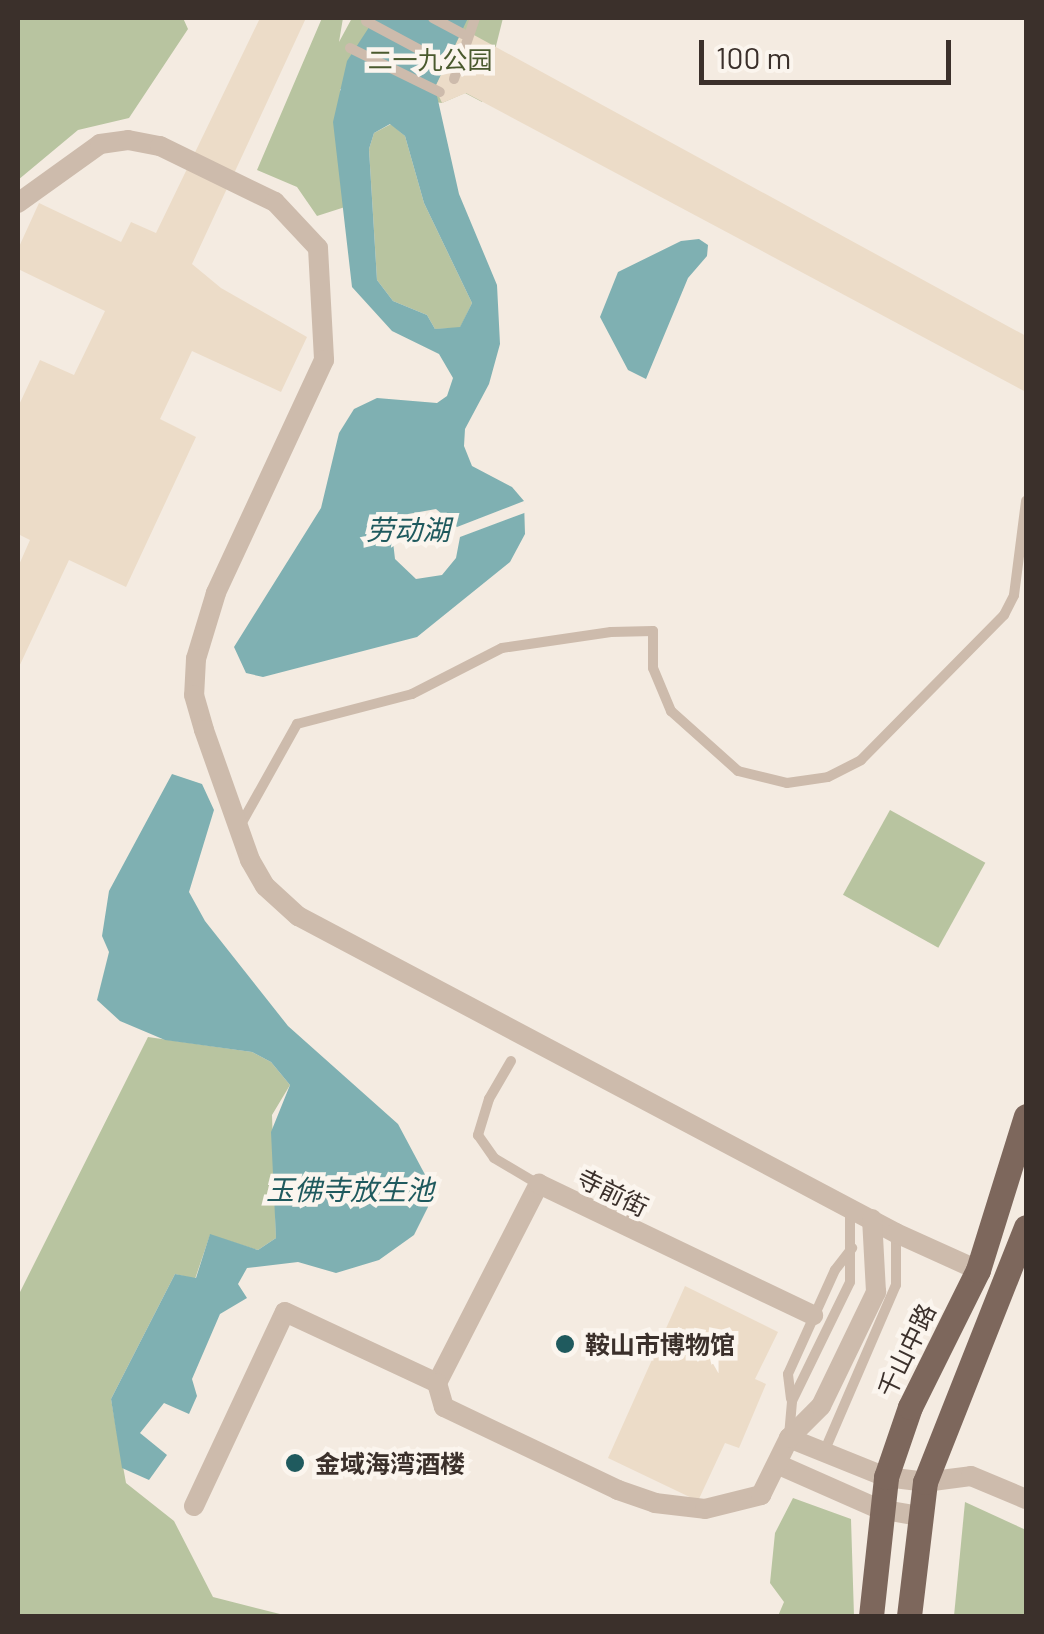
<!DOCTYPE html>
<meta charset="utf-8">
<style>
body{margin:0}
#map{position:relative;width:1044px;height:1634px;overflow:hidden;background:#f4ebe1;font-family:Barlow,"Noto Sans SC",sans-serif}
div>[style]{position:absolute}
.green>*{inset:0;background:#b8c4a0;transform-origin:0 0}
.plaza>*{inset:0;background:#ecdcc8}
.water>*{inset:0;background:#7fb0b2}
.pier>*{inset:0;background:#f4ebe1}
.lane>*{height:10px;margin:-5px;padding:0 5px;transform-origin:5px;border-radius:5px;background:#cdbbac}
.street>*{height:20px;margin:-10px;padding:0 10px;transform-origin:10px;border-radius:10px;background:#cdbbac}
.primary>*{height:25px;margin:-12.5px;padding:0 12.5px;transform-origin:12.5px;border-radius:12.5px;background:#7d675c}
.dots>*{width:28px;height:28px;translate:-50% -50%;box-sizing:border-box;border:5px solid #fbf5ee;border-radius:50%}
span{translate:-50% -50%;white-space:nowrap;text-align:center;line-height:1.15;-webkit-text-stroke:9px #fbf5ee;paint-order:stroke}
.park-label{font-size:25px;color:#4a5a2e}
.street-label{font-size:25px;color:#3b302b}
.poi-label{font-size:25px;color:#3b302b;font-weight:700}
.left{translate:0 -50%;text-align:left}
.water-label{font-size:28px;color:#1f5a5e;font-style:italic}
.frame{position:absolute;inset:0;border:20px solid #3b302b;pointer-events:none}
.scale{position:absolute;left:699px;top:40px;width:252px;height:45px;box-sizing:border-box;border:5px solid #3b302b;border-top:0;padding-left:12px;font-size:30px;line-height:35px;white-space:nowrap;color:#3b302b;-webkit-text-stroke:8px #fbf5ee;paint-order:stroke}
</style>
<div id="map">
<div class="green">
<i style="clip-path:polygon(18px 18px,183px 18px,188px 29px,129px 118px,78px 130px,18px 180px)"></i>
<i style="clip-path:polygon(322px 18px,343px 18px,339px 42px,352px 18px,503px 18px,482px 102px,465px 93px,442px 103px,340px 89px,345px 207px,317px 216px,297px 187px,257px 170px)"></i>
<i style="clip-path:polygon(391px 124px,405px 136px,424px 203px,472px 303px,460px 328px,435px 329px,427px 315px,393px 301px,377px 280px,369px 149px,374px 133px)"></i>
<i style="left:890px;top:810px;width:109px;height:97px;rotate:29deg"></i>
<i style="clip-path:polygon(148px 1037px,252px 1052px,271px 1062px,290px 1085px,272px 1115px,276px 1238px,258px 1250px,210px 1235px,195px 1279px,175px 1274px,111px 1399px,126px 1483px,174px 1521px,213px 1597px,288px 1616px,18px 1616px,18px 1296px)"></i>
<i style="clip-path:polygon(793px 1498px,851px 1519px,854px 1616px,778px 1616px,784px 1602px,770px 1583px,775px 1533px)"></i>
<i style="clip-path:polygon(965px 1502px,1026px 1530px,1026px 1616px,954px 1616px)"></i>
</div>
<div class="plaza">
<i style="clip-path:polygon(260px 18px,306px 18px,192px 264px,221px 288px,307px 337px,281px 392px,192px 351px,160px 419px,196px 437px,126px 587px,69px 560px,18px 669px,18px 567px,30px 540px,18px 534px,18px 407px,40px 360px,74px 375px,105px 311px,18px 269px,18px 249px,39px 203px,121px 242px,131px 222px,156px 233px)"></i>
<i style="clip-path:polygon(463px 29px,1026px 336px,1026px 392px,466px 93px,442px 103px,435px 87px)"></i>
<i style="clip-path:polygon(685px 1286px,778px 1332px,755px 1379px,766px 1384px,739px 1448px,725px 1443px,698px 1501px,608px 1458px)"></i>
</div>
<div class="water">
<i style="clip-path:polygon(evenodd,375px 18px,468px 18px,435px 87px,459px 194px,497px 285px,500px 344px,489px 384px,465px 429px,464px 446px,472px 466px,512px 487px,524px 501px,525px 534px,510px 562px,417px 637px,263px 677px,246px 673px,234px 647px,321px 508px,339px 433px,354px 409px,377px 398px,437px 403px,447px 396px,453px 378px,439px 354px,392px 331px,352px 287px,333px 122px,347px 61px,375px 18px,390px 124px,405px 136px,424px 203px,472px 303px,460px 327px,435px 329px,427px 315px,393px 301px,377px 280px,369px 149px,374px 133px,390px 124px)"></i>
<i style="clip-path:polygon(699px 239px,708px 245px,707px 256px,688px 278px,646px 379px,628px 370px,600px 317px,618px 272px,681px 241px)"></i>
<i style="clip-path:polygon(172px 774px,202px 784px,214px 810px,189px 892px,205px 921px,288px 1026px,398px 1124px,430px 1184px,428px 1207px,414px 1235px,379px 1260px,336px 1273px,298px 1262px,247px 1268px,238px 1284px,247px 1298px,220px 1314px,192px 1379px,197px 1396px,189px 1414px,164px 1403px,140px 1433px,167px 1455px,149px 1480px,122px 1468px,111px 1399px,175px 1274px,196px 1278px,210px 1234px,258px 1250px,276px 1238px,271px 1132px,290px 1085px,271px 1062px,252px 1052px,165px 1040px,120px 1021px,97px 1000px,109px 952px,102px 936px,109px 891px)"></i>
</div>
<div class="pier">
<i style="clip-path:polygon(524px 501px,527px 512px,460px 537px,456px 558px,442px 575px,416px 579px,395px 559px,393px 542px,408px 514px,436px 509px,457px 527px)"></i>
</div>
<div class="lane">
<i style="left:433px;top:18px;width:34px;rotate:28deg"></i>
<i style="left:366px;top:21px;width:95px;rotate:28.2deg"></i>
<i style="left:350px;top:48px;width:100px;rotate:26.1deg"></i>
<i style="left:454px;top:79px;width:65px;rotate:-71deg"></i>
<i style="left:240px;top:826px;width:117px;rotate:-60.8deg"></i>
<i style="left:297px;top:724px;width:119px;rotate:-14.6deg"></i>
<i style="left:412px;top:694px;width:101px;rotate:-27.1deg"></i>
<i style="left:502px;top:648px;width:110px;rotate:-8.4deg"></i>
<i style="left:611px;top:632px;width:42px;rotate:-1.4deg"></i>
<i style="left:653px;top:631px;width:37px;rotate:90deg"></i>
<i style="left:653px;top:668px;width:47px;rotate:67.3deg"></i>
<i style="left:671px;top:711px;width:90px;rotate:41.8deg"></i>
<i style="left:738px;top:771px;width:50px;rotate:13.8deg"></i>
<i style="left:787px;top:783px;width:41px;rotate:-8.3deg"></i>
<i style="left:828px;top:777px;width:37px;rotate:-27deg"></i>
<i style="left:861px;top:760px;width:204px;rotate:-45.4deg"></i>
<i style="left:1004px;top:615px;width:22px;rotate:-63deg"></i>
<i style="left:1014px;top:595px;width:95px;rotate:-82.7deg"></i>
<i style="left:511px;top:1061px;width:44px;rotate:120.1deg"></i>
<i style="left:489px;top:1099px;width:38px;rotate:107deg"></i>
<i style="left:478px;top:1135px;width:28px;rotate:55deg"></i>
<i style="left:494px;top:1158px;width:51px;rotate:30.6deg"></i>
<i style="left:791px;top:1399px;width:25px;rotate:-97deg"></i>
<i style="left:788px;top:1374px;width:114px;rotate:-65.7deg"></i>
<i style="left:835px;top:1270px;width:28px;rotate:-52deg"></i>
<i style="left:789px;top:1436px;width:35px;rotate:-85deg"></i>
<i style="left:792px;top:1401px;width:132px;rotate:-64deg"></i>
<i style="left:850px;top:1282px;width:75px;rotate:-90deg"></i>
<i style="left:824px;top:1452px;width:182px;rotate:-66.7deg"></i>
<i style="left:896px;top:1285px;width:52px;rotate:-90deg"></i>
</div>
<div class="street">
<i style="left:18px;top:203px;width:101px;rotate:-35.7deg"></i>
<i style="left:100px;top:144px;width:28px;rotate:-8deg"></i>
<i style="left:128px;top:140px;width:33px;rotate:11deg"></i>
<i style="left:160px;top:146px;width:128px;rotate:26deg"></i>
<i style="left:275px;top:202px;width:63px;rotate:46.9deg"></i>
<i style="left:318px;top:248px;width:112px;rotate:86.9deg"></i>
<i style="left:324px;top:360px;width:257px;rotate:114.9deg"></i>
<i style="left:216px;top:593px;width:69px;rotate:106.9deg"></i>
<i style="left:196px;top:659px;width:36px;rotate:93deg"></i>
<i style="left:194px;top:695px;width:36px;rotate:74deg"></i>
<i style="left:204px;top:730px;width:138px;rotate:70.5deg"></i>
<i style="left:250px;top:860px;width:30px;rotate:60deg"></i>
<i style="left:265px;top:886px;width:45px;rotate:42.3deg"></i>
<i style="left:298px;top:916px;width:677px;rotate:27.93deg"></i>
<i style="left:896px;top:1233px;width:90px;rotate:24.3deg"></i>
<i style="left:437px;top:1383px;width:224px;rotate:-62.9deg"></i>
<i style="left:539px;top:1184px;width:304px;rotate:25.6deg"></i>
<i style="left:789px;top:1438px;width:105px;rotate:21.9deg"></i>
<i style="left:886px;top:1477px;width:39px;rotate:7deg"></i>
<i style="left:925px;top:1482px;width:46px;rotate:-7.4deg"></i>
<i style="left:971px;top:1476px;width:60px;rotate:22.7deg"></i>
<i style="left:777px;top:1464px;width:111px;rotate:23.8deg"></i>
<i style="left:879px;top:1509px;width:40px;rotate:10deg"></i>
<i style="left:194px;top:1506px;width:214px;rotate:-64.9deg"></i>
<i style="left:285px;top:1312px;width:168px;rotate:25deg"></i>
<i style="left:437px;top:1383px;width:25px;rotate:74deg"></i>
<i style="left:444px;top:1407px;width:193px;rotate:25.5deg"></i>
<i style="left:618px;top:1490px;width:39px;rotate:19deg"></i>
<i style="left:655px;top:1503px;width:50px;rotate:6.8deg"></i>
<i style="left:705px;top:1509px;width:58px;rotate:-14deg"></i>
<i style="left:761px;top:1495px;width:64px;rotate:-63.8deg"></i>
<i style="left:789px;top:1438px;width:45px;rotate:-45deg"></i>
<i style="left:821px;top:1406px;width:127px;rotate:-64.2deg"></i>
<i style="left:876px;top:1292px;width:73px;rotate:-93.1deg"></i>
</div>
<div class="primary">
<i style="left:871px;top:1616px;width:140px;rotate:-83.8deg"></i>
<i style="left:886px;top:1477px;width:74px;rotate:-71.1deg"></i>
<i style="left:910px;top:1407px;width:153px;rotate:-63.6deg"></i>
<i style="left:978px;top:1270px;width:161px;rotate:-72.7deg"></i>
<i style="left:909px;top:1616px;width:135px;rotate:-83.2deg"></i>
<i style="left:925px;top:1482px;width:274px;rotate:-68.4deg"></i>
</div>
<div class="dots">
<i style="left:565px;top:1344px;background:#1f5a5e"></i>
<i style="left:295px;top:1463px;background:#1f5a5e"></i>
</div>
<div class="park-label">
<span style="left:430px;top:59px">二一九公园</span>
</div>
<div class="street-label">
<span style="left:613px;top:1192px;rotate:26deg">寺前街</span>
<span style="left:906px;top:1350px;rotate:-64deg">千山中路</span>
</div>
<div class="poi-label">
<span class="left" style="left:585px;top:1344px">鞍山市博物馆</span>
<span class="left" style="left:315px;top:1463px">金域海湾酒楼</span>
</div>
<div class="water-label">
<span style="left:408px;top:529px">劳动湖</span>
<span style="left:350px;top:1189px">玉佛寺放生池</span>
</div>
<div class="frame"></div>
<div class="scale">100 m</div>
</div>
